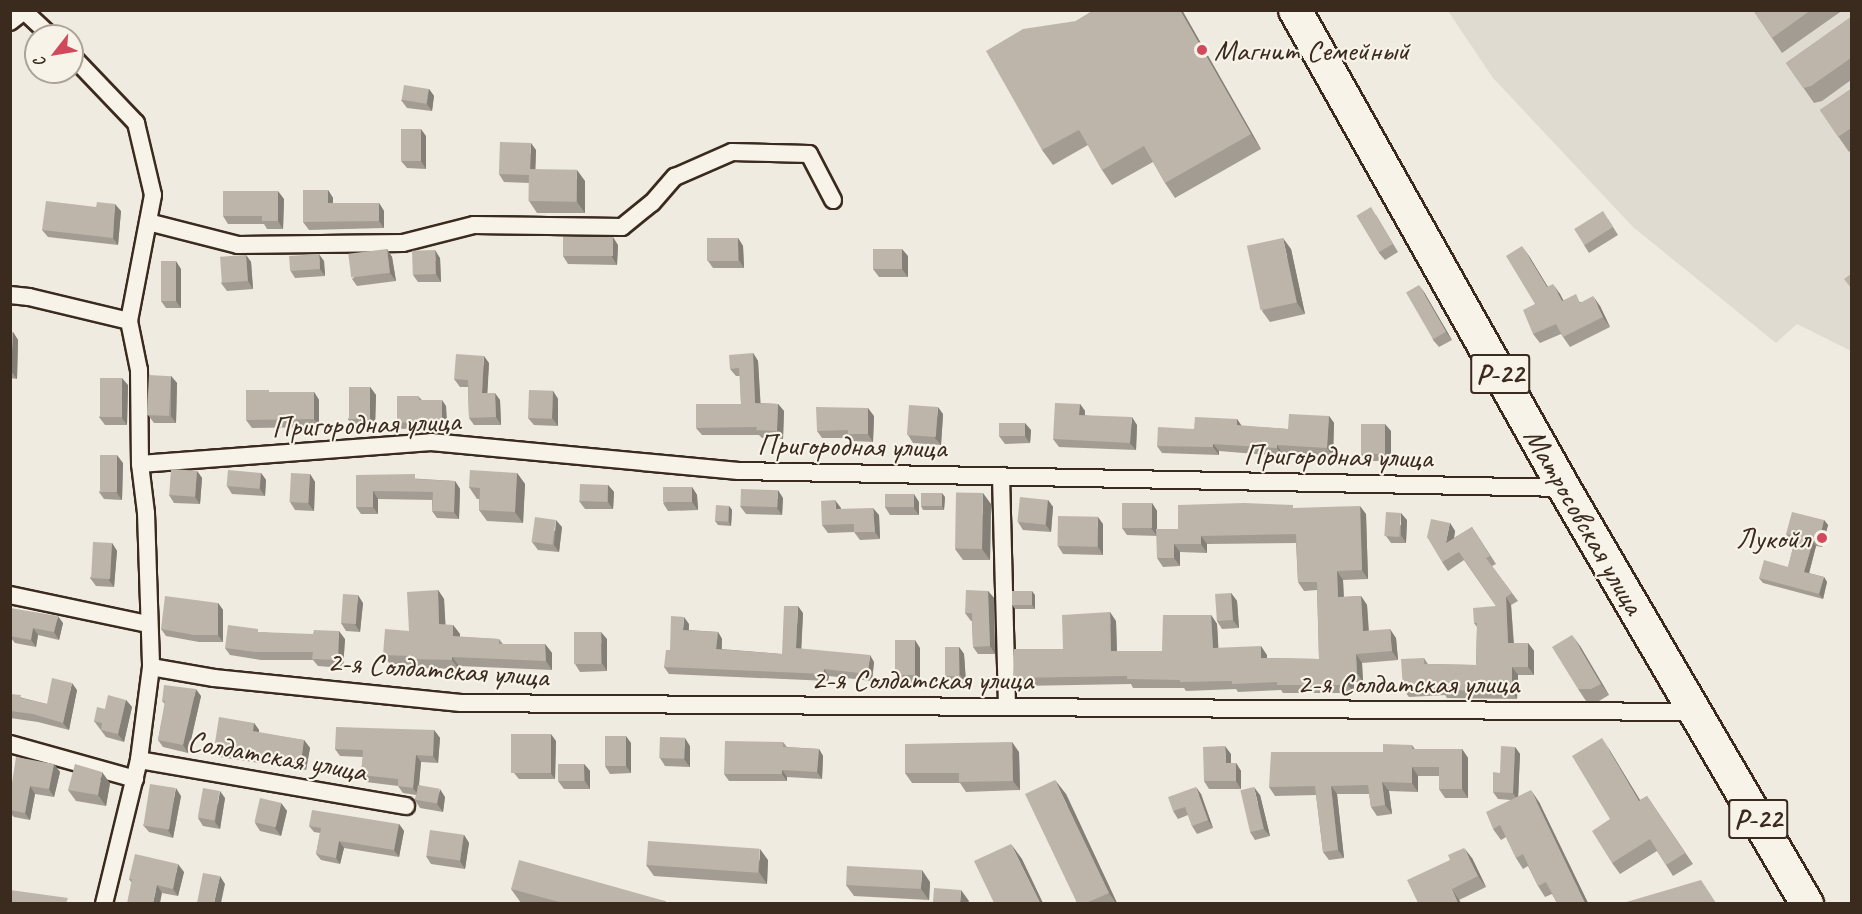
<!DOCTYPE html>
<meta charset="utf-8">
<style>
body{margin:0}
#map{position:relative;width:1862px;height:914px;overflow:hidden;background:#efebe0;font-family:Caveat,sans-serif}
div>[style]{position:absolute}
.built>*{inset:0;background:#e0dbd0}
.roads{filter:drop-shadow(2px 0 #3b2a1e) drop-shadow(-2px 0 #3b2a1e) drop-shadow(0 2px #3b2a1e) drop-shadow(0 -2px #3b2a1e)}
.street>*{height:16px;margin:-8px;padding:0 8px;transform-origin:8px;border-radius:8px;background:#f7f3e8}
.highway>*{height:32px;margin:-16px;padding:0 16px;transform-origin:16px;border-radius:16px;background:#f7f3e8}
.wall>*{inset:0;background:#a39c92}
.shaded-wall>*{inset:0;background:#847f77}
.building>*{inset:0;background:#bdb5aa;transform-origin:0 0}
.dots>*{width:16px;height:16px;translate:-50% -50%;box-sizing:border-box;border:3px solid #f7f3e8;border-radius:50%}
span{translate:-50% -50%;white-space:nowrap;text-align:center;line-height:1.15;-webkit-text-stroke:4.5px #f7f3e8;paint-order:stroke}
.shield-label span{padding:2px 4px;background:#f7f3e8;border:2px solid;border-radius:4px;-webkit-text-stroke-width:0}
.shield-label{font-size:28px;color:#3b2a1e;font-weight:700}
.poi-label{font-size:30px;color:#3b2a1e}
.left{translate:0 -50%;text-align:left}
.right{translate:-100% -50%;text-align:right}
.street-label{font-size:30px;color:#3b2a1e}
.frame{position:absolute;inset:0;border:12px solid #3b2a1e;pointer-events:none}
.north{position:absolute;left:24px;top:24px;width:60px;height:60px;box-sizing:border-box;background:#f7f3e8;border:2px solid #aca397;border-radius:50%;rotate:239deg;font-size:16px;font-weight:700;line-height:24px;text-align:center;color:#3b2a1e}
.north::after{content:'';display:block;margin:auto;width:21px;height:27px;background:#d1495b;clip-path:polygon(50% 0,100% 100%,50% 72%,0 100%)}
</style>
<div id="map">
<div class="built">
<i style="clip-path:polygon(1448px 11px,1851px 11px,1851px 351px,1797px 324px,1776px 343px,1633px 227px,1493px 78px)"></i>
</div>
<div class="roads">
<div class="street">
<i style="left:10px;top:22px;width:18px;rotate:-38deg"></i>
<i style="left:24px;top:11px;width:37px;rotate:43deg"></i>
<i style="left:72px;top:56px;width:93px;rotate:46.3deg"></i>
<i style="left:136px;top:123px;width:74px;rotate:76.7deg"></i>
<i style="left:153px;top:195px;width:128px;rotate:100.8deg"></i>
<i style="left:129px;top:321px;width:50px;rotate:78.5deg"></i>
<i style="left:139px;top:370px;width:94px;rotate:89.4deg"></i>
<i style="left:140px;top:464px;width:49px;rotate:83deg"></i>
<i style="left:146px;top:513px;width:154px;rotate:88.1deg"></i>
<i style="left:151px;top:667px;width:94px;rotate:97.4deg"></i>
<i style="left:139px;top:760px;width:148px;rotate:103.7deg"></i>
<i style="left:148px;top:222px;width:93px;rotate:14.3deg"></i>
<i style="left:238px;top:245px;width:165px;rotate:-0.7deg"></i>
<i style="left:403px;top:243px;width:73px;rotate:-14.2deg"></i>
<i style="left:474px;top:225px;width:148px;rotate:0.8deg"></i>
<i style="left:622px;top:227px;width:38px;rotate:-39deg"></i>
<i style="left:652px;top:203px;width:35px;rotate:-49deg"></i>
<i style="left:675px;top:177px;width:62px;rotate:-23.7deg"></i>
<i style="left:732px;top:152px;width:77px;rotate:1.5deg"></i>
<i style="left:809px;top:154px;width:52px;rotate:62.4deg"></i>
<i style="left:10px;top:295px;width:19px;rotate:6deg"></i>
<i style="left:29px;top:297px;width:103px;rotate:13.5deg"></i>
<i style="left:140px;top:464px;width:292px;rotate:-4.3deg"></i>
<i style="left:431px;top:442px;width:309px;rotate:5.4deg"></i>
<i style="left:739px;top:471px;width:825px;rotate:1.18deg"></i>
<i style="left:1001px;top:476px;width:230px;rotate:88.5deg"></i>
<i style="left:10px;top:595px;width:141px;rotate:11.9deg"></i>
<i style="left:151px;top:667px;width:64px;rotate:9.9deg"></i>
<i style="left:214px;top:678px;width:248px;rotate:5.8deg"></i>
<i style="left:461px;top:703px;width:1234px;rotate:0.42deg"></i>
<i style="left:10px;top:744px;width:130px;rotate:15.6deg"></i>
<i style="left:139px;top:760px;width:271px;rotate:9.8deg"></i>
</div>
<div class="highway">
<i style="left:1295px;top:10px;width:548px;rotate:60.63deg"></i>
<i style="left:1564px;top:488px;width:482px;rotate:59.7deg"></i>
</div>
</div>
<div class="wall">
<i style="clip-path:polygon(1094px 10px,1182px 10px,1261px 149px,1175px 198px,1165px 183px,1153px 162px,1112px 185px,1102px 170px,1088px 145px,1053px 165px,1042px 150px,1076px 21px)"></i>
<i style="clip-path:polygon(1753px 10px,1843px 10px,1782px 53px)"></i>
<i style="clip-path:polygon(1851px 17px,1851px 80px,1822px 101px,1814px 103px,1786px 63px)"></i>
<i style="clip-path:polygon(429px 89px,434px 96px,432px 111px,407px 108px,401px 100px)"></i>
<i style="clip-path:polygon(1851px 89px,1851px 150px,1849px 152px,1820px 110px)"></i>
<i style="clip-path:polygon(426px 136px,426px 169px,407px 168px,401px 161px)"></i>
<i style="clip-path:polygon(536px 150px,535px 169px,585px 181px,585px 213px,537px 213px,529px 201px,529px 183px,504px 182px,499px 174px)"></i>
<i style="clip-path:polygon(328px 190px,333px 198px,333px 203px,379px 203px,384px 211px,384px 228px,309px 230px,303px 222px)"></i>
<i style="clip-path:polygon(284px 199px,283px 229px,267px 229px,264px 224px,228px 224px,223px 216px)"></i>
<i style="clip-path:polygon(121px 211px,118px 245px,48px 237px,42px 230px)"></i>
<i style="clip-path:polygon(1376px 215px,1398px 252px,1385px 260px,1379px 253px)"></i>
<i style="clip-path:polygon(1608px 219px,1618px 235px,1589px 253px,1584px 245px)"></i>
<i style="clip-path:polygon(738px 238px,743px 246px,744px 268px,713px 268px,708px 261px)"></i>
<i style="clip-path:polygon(618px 245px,617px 265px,568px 264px,563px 256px)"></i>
<i style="clip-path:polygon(387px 249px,392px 257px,396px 281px,357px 286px,352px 279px)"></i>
<i style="clip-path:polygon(1291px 249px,1305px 314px,1270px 322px,1262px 311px)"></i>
<i style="clip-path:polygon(246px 255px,251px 262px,253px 289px,227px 291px,221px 283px)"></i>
<i style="clip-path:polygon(908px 256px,908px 277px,879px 277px,873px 269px)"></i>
<i style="clip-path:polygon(1529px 256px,1548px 287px,1560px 294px,1563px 300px,1581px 302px,1600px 306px,1610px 327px,1570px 347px,1561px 334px,1540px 343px,1533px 334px,1535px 304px)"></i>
<i style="clip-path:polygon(440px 258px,441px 282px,418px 282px,413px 275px)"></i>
<i style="clip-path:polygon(324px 261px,325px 276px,295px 278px,290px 270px)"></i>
<i style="clip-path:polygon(181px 269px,181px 308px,166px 308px,161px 301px)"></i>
<i style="clip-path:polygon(1424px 292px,1452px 340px,1439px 347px,1433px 340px)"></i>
<i style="clip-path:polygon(10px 332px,13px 332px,18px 340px,17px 379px,10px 378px)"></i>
<i style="clip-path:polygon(753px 353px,758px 361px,760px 403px,778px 404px,784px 411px,783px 439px,762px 438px,759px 435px,702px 435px,696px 428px,741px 404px,740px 376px,736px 376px,730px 369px)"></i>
<i style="clip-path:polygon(489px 363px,487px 393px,500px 400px,501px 425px,474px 425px,469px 418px,468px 387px,460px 387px,454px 379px)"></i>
<i style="clip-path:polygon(171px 376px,177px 383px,176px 423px,154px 423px,148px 415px)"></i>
<i style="clip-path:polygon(128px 385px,127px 425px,105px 425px,99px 417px)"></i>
<i style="clip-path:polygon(370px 387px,376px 395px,375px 428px,353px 427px,348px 419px)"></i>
<i style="clip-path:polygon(553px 391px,558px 399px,558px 426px,534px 425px,528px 418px)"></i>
<i style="clip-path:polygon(271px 392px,314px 392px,319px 400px,319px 427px,252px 428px,246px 420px)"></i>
<i style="clip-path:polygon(418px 396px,422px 400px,446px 406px,447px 426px,402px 429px,397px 423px)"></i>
<i style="clip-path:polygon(1080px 404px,1085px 411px,1085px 415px,1137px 425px,1136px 450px,1059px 447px,1053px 439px)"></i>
<i style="clip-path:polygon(943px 414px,941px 445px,913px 443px,908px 435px)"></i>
<i style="clip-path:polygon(874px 416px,873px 442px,853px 441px,851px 438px,822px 438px,817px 431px)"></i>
<i style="clip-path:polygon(1329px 416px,1334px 423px,1333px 456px,1282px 453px,1282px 456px,1219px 451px,1219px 455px,1162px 453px,1157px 446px,1194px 429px,1237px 419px,1242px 426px,1288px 429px)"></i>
<i style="clip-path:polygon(1031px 430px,1030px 443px,1005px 444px,999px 436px)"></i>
<i style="clip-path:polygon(1391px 431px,1391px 461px,1366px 461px,1361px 454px)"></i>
<i style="clip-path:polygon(123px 463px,122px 500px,104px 499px,99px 492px)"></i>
<i style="clip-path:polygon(197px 471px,202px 478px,200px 504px,174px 503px,169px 495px)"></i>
<i style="clip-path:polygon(261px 473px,266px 480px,265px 496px,232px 494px,227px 486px)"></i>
<i style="clip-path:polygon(517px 473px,525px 484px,523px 523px,487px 521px,479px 510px,479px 499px,477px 499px,469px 487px)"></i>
<i style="clip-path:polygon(310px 474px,315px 482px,314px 511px,295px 510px,290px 502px)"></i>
<i style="clip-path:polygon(356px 475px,455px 481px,460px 489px,459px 519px,437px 518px,432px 511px,432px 500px,378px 499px,378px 514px,361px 514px,356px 507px)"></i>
<i style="clip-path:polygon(608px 485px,614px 492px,613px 509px,585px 509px,579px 501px)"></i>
<i style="clip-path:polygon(692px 487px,697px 495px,698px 510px,668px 511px,663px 503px)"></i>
<i style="clip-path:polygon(945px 497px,944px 510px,923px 510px,921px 506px)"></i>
<i style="clip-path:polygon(783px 498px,782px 515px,746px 514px,740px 506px)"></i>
<i style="clip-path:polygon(1048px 500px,1053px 507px,1051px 532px,1023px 530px,1018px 522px)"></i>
<i style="clip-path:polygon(919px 502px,919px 515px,890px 515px,885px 507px)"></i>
<i style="clip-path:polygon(1152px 503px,1157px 511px,1157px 529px,1178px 529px,1295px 508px,1366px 514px,1368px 579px,1343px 580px,1344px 597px,1361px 596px,1367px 605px,1369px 631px,1396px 638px,1398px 660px,1362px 663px,1363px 682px,1354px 682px,1354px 693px,1283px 693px,1281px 690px,1238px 692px,1236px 689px,1186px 691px,1184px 688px,1133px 688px,1131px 684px,1019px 686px,1013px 678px,1116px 621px,1117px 651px,1162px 651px,1211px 615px,1217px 624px,1218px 648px,1267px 655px,1267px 658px,1319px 659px,1317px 590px,1304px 591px,1298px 582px,1296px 543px,1207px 544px,1207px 553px,1180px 552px,1180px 566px,1163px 567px,1157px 558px,1157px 536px,1127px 535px,1122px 528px)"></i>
<i style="clip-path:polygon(991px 504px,990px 560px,963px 560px,955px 549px)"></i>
<i style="clip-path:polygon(729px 506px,732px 510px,731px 526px,718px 525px,715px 521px)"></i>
<i style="clip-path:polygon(841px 508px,841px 509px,879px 515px,880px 539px,860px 540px,854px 532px,828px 533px,822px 525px)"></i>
<i style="clip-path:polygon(1407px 520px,1406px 543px,1391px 543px,1386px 536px)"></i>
<i style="clip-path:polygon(1824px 520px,1828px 525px,1822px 547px,1816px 546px,1809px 573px,1824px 577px,1827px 582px,1823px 599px,1763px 583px,1759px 578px,1788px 567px,1795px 540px,1790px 539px,1786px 534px)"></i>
<i style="clip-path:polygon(1450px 523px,1455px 531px,1454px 538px,1472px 527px,1496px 564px,1492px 566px,1518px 601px,1511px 605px,1514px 643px,1528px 643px,1534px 651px,1534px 675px,1518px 675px,1517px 699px,1447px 698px,1445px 695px,1409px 697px,1403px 689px,1424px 658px,1428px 664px,1476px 665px,1477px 627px,1474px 623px,1496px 606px,1464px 560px,1448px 571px,1442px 562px)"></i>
<i style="clip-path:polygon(1103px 524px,1103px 555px,1063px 554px,1058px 546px)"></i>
<i style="clip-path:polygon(562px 527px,559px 552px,538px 550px,532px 542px)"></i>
<i style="clip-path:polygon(112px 543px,117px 551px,114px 587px,96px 586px,90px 578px)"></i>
<i style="clip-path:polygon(438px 590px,444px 599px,445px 625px,453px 625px,460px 634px,460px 637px,499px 639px,503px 644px,545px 644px,552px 653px,552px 670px,459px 666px,459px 669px,416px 668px,414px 665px,390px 664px,383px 655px,409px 631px)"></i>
<i style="clip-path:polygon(988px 591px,994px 598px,995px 654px,978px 654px,973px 647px,972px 621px,971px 621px,965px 613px)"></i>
<i style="clip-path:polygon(1231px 593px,1237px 601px,1239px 628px,1222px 629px,1217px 621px)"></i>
<i style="clip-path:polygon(1035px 595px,1035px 609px,1015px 609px,1012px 605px)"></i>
<i style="clip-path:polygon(218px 603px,223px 610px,223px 642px,199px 642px,166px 636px,161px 629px)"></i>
<i style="clip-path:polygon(363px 603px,360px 632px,346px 631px,341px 623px)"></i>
<i style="clip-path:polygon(10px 608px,63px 623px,59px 640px,38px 635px,36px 647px,15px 643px,10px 637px)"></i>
<i style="clip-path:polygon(803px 613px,801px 649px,874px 662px,872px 681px,829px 676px,828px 681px,669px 674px,664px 667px,670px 650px,689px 624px,689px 630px,718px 632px,722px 639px,722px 649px,782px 654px)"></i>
<i style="clip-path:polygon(260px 632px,345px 639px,343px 668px,318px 666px,313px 660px,261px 660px,230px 655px,225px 648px)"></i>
<i style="clip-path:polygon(607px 639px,607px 671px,580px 672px,575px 664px)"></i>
<i style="clip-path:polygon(1580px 646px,1609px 695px,1599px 701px,1586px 701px,1578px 689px)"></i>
<i style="clip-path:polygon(959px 647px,964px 654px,966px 683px,952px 683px,946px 676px)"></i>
<i style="clip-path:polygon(920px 648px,920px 683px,901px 683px,895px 675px)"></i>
<i style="clip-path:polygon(77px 690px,69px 730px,38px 722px,10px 718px,10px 694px,23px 698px,47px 704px)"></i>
<i style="clip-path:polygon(201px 696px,188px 753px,163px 747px,158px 740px,165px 704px,162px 701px)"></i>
<i style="clip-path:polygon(126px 700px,132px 707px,124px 742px,106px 737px,94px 721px,105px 709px)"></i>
<i style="clip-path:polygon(254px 723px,259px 730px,259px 733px,304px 740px,310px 748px,306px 770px,220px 757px,214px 749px)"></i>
<i style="clip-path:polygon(434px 730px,440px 738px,438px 763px,421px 762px,419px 785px,445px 797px,443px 812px,420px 808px,415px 800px,416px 795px,403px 793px,398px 786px,366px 782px,361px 775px,363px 757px,340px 756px,335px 749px)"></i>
<i style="clip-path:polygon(556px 741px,555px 779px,519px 779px,514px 773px)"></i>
<i style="clip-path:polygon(783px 742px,787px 747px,819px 749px,823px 756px,822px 779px,787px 777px,787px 781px,729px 781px,724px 774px)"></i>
<i style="clip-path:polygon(631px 743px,631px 773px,610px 774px,605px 766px)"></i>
<i style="clip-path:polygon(1412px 745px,1415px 749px,1462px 749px,1468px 758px,1468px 798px,1445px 798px,1439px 789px,1439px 776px,1418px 776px,1418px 792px,1389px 791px,1392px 814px,1377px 816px,1371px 807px,1369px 794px,1337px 794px,1344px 858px,1329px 860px,1323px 852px,1316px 795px,1275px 796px,1269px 787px,1383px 752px)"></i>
<i style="clip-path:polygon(690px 746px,690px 767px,665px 766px,660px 758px)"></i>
<i style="clip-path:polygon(1515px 747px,1520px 754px,1518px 797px,1539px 802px,1588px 903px,1557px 903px,1552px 894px,1545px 897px,1538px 886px,1528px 866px,1523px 869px,1516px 858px,1506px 837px,1501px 840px,1493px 829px,1511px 800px,1498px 799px,1493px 792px,1500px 773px)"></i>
<i style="clip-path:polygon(1609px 749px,1640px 800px,1647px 796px,1693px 864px,1673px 876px,1657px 851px,1620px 874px,1612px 863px,1610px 819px)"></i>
<i style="clip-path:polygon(1019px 752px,1020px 790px,966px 792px,960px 783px,912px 783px,905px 773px)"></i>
<i style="clip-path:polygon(1231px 754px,1231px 763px,1236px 763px,1241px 771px,1241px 789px,1209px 789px,1204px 781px)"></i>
<i style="clip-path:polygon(54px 764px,60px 772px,54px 797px,35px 794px,30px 820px,14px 817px,10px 813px,10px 796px)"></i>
<i style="clip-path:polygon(584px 764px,590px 771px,590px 789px,564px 789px,558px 781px)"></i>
<i style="clip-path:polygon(110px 783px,106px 806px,76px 801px,68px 790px)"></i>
<i style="clip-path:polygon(1066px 794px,1117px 903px,1077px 903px)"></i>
<i style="clip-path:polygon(1201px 794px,1213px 828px,1197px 834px,1192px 826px,1188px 815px,1178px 819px,1173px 811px)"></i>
<i style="clip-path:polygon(1260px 795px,1270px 836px,1255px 840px,1250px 832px)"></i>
<i style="clip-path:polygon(181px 796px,173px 838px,149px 832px,143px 825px)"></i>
<i style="clip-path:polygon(225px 798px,220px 829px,203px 826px,198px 818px)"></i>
<i style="clip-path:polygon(281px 803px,287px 811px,281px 836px,260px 831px,255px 823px)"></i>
<i style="clip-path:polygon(399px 824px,404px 831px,399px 857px,344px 848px,340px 864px,321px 860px,316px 854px,320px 833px,314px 832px,309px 826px)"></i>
<i style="clip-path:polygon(464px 835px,469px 843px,465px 869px,431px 864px,426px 856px)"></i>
<i style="clip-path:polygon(1472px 858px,1486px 887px,1459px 900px,1461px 903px,1418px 903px,1450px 860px)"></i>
<i style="clip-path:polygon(768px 860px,767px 884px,654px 876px,646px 865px)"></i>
<i style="clip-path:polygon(184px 872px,178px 896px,162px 893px,131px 882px,129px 879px)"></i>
<i style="clip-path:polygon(930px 882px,929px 900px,854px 896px,846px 885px)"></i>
<i style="clip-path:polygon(511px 889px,665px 901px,667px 903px,521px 903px)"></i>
</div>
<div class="shaded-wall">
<i style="clip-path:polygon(1180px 10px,1182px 10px,1261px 149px,1251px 134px)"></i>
<i style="clip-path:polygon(429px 89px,434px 96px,432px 111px,427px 104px)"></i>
<i style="clip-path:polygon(421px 129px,426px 136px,426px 169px,421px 161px)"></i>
<i style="clip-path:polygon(531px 143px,536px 150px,535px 183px,530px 175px)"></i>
<i style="clip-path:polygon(577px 170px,585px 181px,585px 213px,577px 202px)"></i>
<i style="clip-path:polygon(328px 190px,333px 198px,333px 211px,328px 203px)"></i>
<i style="clip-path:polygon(278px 191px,284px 199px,283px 229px,278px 221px)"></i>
<i style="clip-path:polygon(379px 203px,384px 211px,384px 228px,379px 221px)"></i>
<i style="clip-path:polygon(115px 204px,121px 211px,118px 245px,113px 238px)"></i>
<i style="clip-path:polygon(613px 237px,618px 245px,617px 265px,612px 257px)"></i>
<i style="clip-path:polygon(738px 238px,743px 246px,744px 268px,739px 260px)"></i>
<i style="clip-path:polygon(1283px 238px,1291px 249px,1305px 314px,1297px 303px)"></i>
<i style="clip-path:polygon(1522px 246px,1529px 256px,1554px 297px,1547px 287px)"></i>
<i style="clip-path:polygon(387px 249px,392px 257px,396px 281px,390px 273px)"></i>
<i style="clip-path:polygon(902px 249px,908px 256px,908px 277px,902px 269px)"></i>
<i style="clip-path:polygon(435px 250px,440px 258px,441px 282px,436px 274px)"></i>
<i style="clip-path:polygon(319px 254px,324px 261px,325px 276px,320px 269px)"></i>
<i style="clip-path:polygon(246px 255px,251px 262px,253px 289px,248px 281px)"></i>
<i style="clip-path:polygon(176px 261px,181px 269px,181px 308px,176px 301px)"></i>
<i style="clip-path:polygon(1553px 284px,1560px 294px,1569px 311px,1562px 301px)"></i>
<i style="clip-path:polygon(1419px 285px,1424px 292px,1452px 340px,1446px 332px)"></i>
<i style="clip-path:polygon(1593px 296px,1600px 306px,1610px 327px,1603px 317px)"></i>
<i style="clip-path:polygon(13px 332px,18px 340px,17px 379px,11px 371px)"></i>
<i style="clip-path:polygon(753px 353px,758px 361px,761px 410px,755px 403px)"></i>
<i style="clip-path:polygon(484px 356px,489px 363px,487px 401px,482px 393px)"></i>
<i style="clip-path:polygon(171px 376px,177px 383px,176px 423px,171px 416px)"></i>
<i style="clip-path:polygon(122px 378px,128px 385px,127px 425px,122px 418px)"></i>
<i style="clip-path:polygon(370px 387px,376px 395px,375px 428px,369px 420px)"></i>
<i style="clip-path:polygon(553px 391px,558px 399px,558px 426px,552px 418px)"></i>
<i style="clip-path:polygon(314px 392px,319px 400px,319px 427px,314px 419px)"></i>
<i style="clip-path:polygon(495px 393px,500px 400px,501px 425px,496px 417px)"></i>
<i style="clip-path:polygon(442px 400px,446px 406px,447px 426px,442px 419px)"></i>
<i style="clip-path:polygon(778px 404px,784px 411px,783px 439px,777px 431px)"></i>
<i style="clip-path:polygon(1080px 404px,1085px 411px,1084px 423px,1079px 415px)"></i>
<i style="clip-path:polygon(938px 407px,943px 414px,941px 445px,935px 438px)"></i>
<i style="clip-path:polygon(868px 408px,874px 416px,873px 442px,868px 434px)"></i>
<i style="clip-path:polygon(1329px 416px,1334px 423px,1333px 456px,1327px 448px)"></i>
<i style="clip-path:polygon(1132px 417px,1137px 425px,1136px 450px,1130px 443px)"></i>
<i style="clip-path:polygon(1237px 419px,1242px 427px,1237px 425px)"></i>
<i style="clip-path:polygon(1025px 423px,1031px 430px,1030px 443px,1025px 436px)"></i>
<i style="clip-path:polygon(1385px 424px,1391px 431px,1391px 461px,1385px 454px)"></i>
<i style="clip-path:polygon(1213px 444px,1219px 451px,1219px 455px,1213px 447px)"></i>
<i style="clip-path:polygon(1277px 445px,1282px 453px,1282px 456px,1277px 448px)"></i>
<i style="clip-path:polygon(117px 455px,123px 463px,122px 500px,116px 492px)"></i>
<i style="clip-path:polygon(197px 471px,202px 478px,200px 504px,195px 497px)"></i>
<i style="clip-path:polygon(261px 473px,266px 480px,265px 496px,260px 489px)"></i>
<i style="clip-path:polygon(517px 473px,525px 484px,523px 523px,515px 512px)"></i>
<i style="clip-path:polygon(310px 474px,315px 482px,314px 511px,308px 503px)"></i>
<i style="clip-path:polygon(455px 481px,460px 489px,459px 519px,454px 512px)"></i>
<i style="clip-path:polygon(608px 485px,614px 492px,613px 509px,608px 502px)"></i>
<i style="clip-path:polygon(692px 487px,697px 495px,698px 510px,692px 502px)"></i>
<i style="clip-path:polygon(778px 490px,783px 498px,782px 515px,777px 508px)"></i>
<i style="clip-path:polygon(373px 491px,378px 499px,378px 514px,373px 507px)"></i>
<i style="clip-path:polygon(942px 493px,945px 497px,944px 510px,942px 506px)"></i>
<i style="clip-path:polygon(983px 493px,991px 504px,990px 560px,982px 549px)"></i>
<i style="clip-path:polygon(914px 494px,919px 502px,919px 515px,914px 508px)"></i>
<i style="clip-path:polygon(835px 500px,841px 508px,841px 517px,836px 509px)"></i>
<i style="clip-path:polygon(1048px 500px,1053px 507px,1051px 532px,1046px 525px)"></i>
<i style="clip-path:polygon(1152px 503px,1157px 511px,1157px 536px,1151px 528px)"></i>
<i style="clip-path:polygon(729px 506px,732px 510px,731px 526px,729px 522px)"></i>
<i style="clip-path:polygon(1360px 506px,1366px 514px,1368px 579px,1362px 570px)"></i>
<i style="clip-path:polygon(873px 508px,879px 515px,880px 539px,875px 532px)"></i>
<i style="clip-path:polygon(1401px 513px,1407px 520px,1406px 543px,1401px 535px)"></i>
<i style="clip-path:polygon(1098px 517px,1103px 524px,1103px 555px,1098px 547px)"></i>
<i style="clip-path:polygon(556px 520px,562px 527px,559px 552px,554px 545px)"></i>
<i style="clip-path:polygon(1824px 520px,1828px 525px,1822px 547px,1819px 542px)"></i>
<i style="clip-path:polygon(1450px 523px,1455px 531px,1452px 551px,1446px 543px)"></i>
<i style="clip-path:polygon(1201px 536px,1207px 544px,1207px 553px,1201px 544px)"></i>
<i style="clip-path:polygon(1813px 541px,1816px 546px,1808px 577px,1804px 572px)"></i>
<i style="clip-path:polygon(112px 543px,117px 551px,114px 587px,109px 580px)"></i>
<i style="clip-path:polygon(1174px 544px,1180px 552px,1180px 566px,1174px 558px)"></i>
<i style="clip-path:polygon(1337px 571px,1343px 580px,1344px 606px,1338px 597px)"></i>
<i style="clip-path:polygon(1824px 577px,1827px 582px,1823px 599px,1819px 594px)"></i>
<i style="clip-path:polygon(438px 590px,444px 599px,446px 633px,439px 624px)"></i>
<i style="clip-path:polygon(988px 591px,994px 598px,995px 654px,990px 646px)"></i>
<i style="clip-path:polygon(1032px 591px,1035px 595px,1035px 609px,1032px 605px)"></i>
<i style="clip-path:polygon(1231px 593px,1237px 601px,1239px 628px,1233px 620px)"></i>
<i style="clip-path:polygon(358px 595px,363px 603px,360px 632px,355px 624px)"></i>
<i style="clip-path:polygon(1361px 596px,1367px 605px,1369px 640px,1363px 631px)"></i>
<i style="clip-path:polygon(1506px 597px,1511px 605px,1514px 651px,1508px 643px)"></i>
<i style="clip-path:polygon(218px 603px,223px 610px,223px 642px,218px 635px)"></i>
<i style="clip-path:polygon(798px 606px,803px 613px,801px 655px,796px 648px)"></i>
<i style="clip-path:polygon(1110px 612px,1116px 621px,1117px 659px,1111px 651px)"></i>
<i style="clip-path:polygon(1211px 615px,1217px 624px,1219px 657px,1213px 648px)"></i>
<i style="clip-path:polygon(58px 616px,63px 623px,59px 640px,54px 632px)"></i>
<i style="clip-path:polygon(684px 617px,689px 624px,688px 636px,683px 630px)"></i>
<i style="clip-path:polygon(453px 625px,460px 634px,459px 645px,453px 636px)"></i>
<i style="clip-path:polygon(33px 628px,38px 635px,36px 647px,31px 640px)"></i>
<i style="clip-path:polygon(1390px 629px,1396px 638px,1398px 660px,1392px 651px)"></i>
<i style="clip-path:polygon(339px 631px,345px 639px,343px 668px,338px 660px)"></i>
<i style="clip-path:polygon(601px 632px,607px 639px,607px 671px,602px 663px)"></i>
<i style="clip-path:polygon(718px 632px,722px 639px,721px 656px,716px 649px)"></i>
<i style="clip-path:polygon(1572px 635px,1580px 646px,1609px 695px,1601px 684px)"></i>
<i style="clip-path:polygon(915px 640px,920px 648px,920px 683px,915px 675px)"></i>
<i style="clip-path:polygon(1528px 643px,1534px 651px,1534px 675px,1528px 667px)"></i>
<i style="clip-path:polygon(545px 644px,552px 653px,552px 670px,546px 661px)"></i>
<i style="clip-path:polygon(1261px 646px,1267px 655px,1267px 667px,1261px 658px)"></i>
<i style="clip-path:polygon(959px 647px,964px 654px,966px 683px,960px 675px)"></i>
<i style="clip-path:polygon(1356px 654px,1362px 663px,1363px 682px,1357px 673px)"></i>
<i style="clip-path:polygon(870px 655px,874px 662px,872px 681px,868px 674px)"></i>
<i style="clip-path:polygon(452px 657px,459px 666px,459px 669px,452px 660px)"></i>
<i style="clip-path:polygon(1512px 667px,1518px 675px,1517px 699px,1512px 691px)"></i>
<i style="clip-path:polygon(824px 669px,829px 676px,828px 681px,824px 674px)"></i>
<i style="clip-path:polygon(1348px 673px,1354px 682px,1354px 693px,1348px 685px)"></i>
<i style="clip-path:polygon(72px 683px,77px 690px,69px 730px,63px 723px)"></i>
<i style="clip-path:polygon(196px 689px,201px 696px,188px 753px,183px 745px)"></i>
<i style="clip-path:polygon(126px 700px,132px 707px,124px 742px,118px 734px)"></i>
<i style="clip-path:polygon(254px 723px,259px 730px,258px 739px,253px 731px)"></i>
<i style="clip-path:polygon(434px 730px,440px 738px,438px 763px,433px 756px)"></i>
<i style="clip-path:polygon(551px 734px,556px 741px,555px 779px,550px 772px)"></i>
<i style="clip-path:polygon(626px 736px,631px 743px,631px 773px,626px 766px)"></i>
<i style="clip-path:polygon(685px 738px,690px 746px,690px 767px,684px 759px)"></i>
<i style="clip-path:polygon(1602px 738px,1609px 749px,1647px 812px,1639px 801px)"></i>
<i style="clip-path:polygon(304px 740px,310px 748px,306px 770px,301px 762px)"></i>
<i style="clip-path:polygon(1012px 742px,1019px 752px,1020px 790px,1013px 781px)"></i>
<i style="clip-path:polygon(1225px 746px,1231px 754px,1231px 771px,1226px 763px)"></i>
<i style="clip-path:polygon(1515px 747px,1520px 754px,1518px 800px,1513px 793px)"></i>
<i style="clip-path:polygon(819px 749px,823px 756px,822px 779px,817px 772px)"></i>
<i style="clip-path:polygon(1462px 749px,1468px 758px,1468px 798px,1462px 789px)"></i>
<i style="clip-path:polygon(416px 755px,421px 762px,418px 795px,413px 788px)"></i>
<i style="clip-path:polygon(1236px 763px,1241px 771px,1241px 789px,1236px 781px)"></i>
<i style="clip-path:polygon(54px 764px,60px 772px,54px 797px,49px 789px)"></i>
<i style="clip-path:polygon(584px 764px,590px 771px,590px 789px,585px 781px)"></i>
<i style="clip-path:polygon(1412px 767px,1418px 776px,1418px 792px,1412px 783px)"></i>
<i style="clip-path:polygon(782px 770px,787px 777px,787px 781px,782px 774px)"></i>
<i style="clip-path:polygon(102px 772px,110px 783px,106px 806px,98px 795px)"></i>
<i style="clip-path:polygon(1055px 780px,1066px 794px,1117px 903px,1116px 903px,1109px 893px)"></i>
<i style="clip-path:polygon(1382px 782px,1389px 791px,1392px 814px,1385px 805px)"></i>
<i style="clip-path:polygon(30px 786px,35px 794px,30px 820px,25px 813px)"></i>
<i style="clip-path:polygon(1331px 786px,1337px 794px,1344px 858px,1338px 850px)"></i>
<i style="clip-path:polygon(1196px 787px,1201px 794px,1213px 828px,1208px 820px)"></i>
<i style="clip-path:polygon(1254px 787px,1260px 795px,1270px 836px,1264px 829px)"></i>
<i style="clip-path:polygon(176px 788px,181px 796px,173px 838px,168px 830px)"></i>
<i style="clip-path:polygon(440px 789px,445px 797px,443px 812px,437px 804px)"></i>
<i style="clip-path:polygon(1531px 790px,1539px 802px,1588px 903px,1585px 903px)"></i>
<i style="clip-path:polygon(220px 791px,225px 798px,220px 829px,215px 822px)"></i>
<i style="clip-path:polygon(281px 803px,287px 811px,281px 836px,275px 828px)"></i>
<i style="clip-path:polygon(399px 824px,404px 831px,399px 857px,394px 850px)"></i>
<i style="clip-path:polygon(464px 835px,469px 843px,465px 869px,460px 861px)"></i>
<i style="clip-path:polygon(339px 841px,344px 848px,340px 864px,336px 858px)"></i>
<i style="clip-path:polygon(1011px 844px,1022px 859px,1043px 903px,1040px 903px)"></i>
<i style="clip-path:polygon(1464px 848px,1472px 858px,1486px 887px,1478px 876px)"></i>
<i style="clip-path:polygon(760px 849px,768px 860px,767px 884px,759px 872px)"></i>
<i style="clip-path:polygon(178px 864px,184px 872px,178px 896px,173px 889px)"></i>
<i style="clip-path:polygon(922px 870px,930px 882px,929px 900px,921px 889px)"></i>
<i style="clip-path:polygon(220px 876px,225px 884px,221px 903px,214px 903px)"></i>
<i style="clip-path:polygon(157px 885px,162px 893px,160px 903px,153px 903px)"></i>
<i style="clip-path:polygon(1452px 889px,1459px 900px,1461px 903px,1458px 903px)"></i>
<i style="clip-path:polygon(961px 890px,969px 901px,968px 903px,960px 903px)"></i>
</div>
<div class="building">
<i style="clip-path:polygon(1094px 10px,1180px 10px,1251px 134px,1165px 183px,1144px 146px,1102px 170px,1079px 130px,1042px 150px,986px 51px,1023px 29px,1076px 21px)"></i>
<i style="clip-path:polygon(1753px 10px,1811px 10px,1772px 38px)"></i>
<i style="clip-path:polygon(1851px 17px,1851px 58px,1811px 86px,1803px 88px,1786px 63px)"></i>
<i style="left:404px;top:85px;width:25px;height:15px;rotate:9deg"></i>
<i style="clip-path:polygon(1851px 89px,1851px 128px,1838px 137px,1820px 110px)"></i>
<i style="left:401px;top:129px;width:20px;height:32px"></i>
<i style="left:500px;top:142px;width:31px;height:32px;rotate:2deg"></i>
<i style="left:529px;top:169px;width:48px;height:32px;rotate:1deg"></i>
<i style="clip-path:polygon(303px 190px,328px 190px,328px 203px,379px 203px,379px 221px,303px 222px)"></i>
<i style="clip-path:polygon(223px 191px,278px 191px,278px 221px,262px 221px,262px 216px,223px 216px)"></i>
<i style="clip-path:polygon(46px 201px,96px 207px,97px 202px,115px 204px,113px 238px,42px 230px)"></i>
<i style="left:1371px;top:207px;width:43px;height:17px;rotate:59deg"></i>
<i style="left:1603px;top:211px;width:19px;height:34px;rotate:58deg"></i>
<i style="left:563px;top:237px;width:50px;height:19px"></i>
<i style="left:707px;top:238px;width:31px;height:23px"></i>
<i style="left:1283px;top:238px;width:66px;height:37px;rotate:78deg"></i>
<i style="clip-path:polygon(1522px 246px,1547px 287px,1553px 284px,1562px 301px,1576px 294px,1580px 303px,1593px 296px,1603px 317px,1563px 337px,1556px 324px,1533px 334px,1523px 310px,1535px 304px,1506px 256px)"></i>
<i style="left:387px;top:249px;width:24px;height:39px;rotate:83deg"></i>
<i style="left:873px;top:249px;width:29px;height:20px"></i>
<i style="left:435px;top:250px;width:24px;height:23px;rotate:88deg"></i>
<i style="left:319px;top:254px;width:15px;height:30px;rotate:86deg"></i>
<i style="left:246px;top:255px;width:26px;height:26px;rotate:86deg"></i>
<i style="left:161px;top:261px;width:15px;height:40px"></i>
<i style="clip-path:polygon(1851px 274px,1851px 288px,1844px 279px)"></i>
<i style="left:1419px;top:285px;width:54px;height:15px;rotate:60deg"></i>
<i style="clip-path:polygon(10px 332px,13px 332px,11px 371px,10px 371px)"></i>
<i style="clip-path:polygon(753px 353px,755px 403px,778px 404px,777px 431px,756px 430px,757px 427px,696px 428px,696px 404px,741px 404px,739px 368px,730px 369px,729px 355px)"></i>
<i style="clip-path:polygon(456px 354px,484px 356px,482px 393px,495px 393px,496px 417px,469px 418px,468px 380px,454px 379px)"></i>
<i style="left:149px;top:375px;width:22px;height:40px;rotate:3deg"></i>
<i style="left:100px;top:378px;width:22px;height:39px"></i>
<i style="left:349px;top:387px;width:21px;height:32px"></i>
<i style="clip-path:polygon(246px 390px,269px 390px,269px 392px,314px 392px,314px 419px,246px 420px)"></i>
<i style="left:529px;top:390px;width:24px;height:28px;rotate:2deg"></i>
<i style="clip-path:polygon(397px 396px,418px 396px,419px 400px,442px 400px,442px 419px,397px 423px)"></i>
<i style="clip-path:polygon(1055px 403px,1080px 404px,1079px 415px,1132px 417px,1130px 443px,1053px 439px)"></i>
<i style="left:909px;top:405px;width:29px;height:30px;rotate:4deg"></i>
<i style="clip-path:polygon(816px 407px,868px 408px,868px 434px,848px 434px,848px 430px,817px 431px)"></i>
<i style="clip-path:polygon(1289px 414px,1329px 416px,1327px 448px,1277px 445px,1277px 448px,1213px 444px,1213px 447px,1157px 446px,1158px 427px,1194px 429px,1195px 417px,1237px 419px,1237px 425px,1288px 429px)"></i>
<i style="left:999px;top:423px;width:26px;height:13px"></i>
<i style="left:1361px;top:424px;width:24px;height:30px"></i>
<i style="left:100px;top:455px;width:17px;height:37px"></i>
<i style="left:171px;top:469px;width:26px;height:26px;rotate:4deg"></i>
<i style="left:228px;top:470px;width:33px;height:16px;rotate:5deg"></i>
<i style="clip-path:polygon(470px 470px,517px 473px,515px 512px,479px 510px,480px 488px,469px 487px)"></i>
<i style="left:291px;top:473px;width:19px;height:29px;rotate:3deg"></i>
<i style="clip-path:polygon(415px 474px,415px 479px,455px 481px,454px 512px,432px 511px,433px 492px,373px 491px,373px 507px,356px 507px,356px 475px)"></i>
<i style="left:580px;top:484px;width:28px;height:17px;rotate:2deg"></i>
<i style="left:692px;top:487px;width:15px;height:29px;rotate:90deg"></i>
<i style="left:741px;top:489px;width:37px;height:17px;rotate:2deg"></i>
<i style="left:921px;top:493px;width:21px;height:13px"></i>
<i style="left:983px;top:493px;width:56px;height:27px;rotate:91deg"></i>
<i style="left:885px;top:494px;width:29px;height:13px"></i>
<i style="left:1020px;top:497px;width:28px;height:25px;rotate:6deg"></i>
<i style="clip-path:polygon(835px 500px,836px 509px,873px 508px,875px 532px,854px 532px,854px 524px,822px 525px,821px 501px)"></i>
<i style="left:1122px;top:503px;width:30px;height:25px"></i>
<i style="clip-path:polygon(1244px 503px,1293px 505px,1293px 508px,1360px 506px,1362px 570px,1337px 571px,1338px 597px,1361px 596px,1363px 631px,1390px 629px,1392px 651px,1356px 654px,1357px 673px,1348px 673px,1348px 685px,1277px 685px,1277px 682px,1232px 684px,1232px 681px,1180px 682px,1180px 680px,1127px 679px,1127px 676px,1013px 678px,1014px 649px,1063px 649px,1062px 615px,1110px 612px,1111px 651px,1162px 651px,1163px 615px,1211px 615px,1213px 648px,1261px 646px,1261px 658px,1319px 659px,1317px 582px,1298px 582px,1296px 534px,1201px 536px,1201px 544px,1174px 544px,1174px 558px,1157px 558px,1156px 529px,1178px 529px,1178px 505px)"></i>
<i style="left:716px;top:505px;width:13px;height:16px;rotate:4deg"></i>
<i style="left:1386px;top:512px;width:15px;height:24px;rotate:4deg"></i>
<i style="clip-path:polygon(1792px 512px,1824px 520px,1819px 542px,1813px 541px,1804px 572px,1824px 577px,1819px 594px,1759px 578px,1764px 560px,1788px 567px,1796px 536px,1786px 534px)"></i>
<i style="left:1058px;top:516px;width:40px;height:30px;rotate:1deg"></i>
<i style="left:535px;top:517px;width:21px;height:25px;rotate:8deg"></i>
<i style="clip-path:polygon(1431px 519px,1450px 523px,1446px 543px,1472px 527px,1490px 556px,1486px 558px,1512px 593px,1506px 597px,1508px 643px,1528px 643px,1528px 667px,1512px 667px,1512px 691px,1441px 690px,1441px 687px,1403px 689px,1401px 659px,1424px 658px,1424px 664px,1476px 665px,1477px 623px,1474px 623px,1473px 608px,1496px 606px,1459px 552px,1442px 562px,1427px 537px)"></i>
<i style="left:93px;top:542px;width:19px;height:36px;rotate:3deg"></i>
<i style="clip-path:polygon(438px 590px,439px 624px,453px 625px,453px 636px,499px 639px,499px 644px,545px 644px,546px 661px,452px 657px,452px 660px,410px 659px,410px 656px,383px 655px,385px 629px,409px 631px,407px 592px)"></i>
<i style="clip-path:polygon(966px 590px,988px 591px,990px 646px,973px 647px,972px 613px,965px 613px)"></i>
<i style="left:1032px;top:591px;width:14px;height:20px;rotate:90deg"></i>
<i style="left:1231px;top:593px;width:27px;height:16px;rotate:86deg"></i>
<i style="left:343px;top:594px;width:15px;height:29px;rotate:4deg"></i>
<i style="clip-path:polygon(165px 596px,218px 603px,218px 635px,194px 635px,161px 629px)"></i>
<i style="clip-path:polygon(784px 606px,798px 606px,796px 648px,870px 655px,868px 674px,824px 669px,824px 674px,664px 667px,666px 650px,670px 650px,671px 616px,684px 617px,683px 630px,718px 632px,716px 649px,782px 654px)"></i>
<i style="clip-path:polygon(10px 608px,58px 616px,54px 632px,33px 628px,31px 640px,10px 636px,12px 626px,10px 626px)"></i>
<i style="clip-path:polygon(228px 625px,258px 629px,258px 632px,313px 634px,314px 630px,339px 631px,338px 660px,312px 659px,313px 652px,255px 652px,225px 648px)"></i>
<i style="left:574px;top:632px;width:27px;height:32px"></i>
<i style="clip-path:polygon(1572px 635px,1601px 684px,1591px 689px,1578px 689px,1552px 647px)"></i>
<i style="left:895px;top:640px;width:20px;height:35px"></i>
<i style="left:945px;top:647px;width:14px;height:29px"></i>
<i style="clip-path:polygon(52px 678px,72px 683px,63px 723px,33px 714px,10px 711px,10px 694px,21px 695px,20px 698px,47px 704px)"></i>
<i style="clip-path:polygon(164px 685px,196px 689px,183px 745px,158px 740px,165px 701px,162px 701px)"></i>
<i style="clip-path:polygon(108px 695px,126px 700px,118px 734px,101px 730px,102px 723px,94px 721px,97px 707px,105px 709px)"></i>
<i style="clip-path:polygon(219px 717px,254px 723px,253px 731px,304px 740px,301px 762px,214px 749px)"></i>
<i style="clip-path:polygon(336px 727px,434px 730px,433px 756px,416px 755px,413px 788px,398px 786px,398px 779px,361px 775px,363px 750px,335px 749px)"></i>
<i style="left:511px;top:734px;width:40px;height:39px"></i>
<i style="left:605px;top:736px;width:21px;height:30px"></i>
<i style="left:660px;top:737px;width:25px;height:21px;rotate:2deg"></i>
<i style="clip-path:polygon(1602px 738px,1639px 801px,1647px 796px,1685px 853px,1666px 865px,1650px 839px,1612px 863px,1592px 831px,1610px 819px,1572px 756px)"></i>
<i style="clip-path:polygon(725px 741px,783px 742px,783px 747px,819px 749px,817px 772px,782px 770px,782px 774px,724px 774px)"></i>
<i style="clip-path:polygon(1012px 742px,1013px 781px,959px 782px,959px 773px,905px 773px,905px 744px)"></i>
<i style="clip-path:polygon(1383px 744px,1412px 745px,1412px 749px,1462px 749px,1462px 789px,1439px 789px,1439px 767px,1412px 767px,1412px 783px,1382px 782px,1385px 805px,1371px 807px,1368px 785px,1331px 786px,1338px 850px,1323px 852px,1315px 786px,1269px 787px,1271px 752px,1383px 752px)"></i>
<i style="clip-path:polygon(1225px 746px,1226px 763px,1236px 763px,1236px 781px,1204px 781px,1203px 747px)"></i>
<i style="clip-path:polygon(1501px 746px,1515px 747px,1513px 793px,1493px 792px,1493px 772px,1500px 773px)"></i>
<i style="clip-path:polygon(16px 757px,54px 764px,49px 789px,30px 786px,25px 813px,10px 810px,10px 796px)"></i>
<i style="clip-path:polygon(75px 764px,102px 772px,98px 795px,68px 790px)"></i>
<i style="left:558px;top:764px;width:26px;height:17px"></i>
<i style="clip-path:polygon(1055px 780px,1109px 893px,1086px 903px,1077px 903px,1025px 794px)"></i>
<i style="left:150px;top:784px;width:26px;height:42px;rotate:9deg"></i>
<i style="left:418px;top:785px;width:22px;height:15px;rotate:10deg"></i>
<i style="clip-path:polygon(1196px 787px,1208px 820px,1192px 826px,1185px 807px,1173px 811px,1168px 797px)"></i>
<i style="left:1254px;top:787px;width:43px;height:14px;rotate:77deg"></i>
<i style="left:203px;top:788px;width:17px;height:30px;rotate:10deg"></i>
<i style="clip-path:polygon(1531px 790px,1585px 903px,1557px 903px,1546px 882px,1538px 886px,1523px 854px,1516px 858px,1500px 825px,1493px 829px,1486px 812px)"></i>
<i style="left:260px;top:798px;width:22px;height:25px;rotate:13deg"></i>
<i style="clip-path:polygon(312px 810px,399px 824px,394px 850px,339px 841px,336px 858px,316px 854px,321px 828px,309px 826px)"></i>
<i style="left:430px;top:830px;width:34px;height:26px;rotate:8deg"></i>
<i style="left:648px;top:841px;width:112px;height:24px;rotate:4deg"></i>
<i style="clip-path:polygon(1011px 844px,1040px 903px,994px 903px,974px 861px)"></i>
<i style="clip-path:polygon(1464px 848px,1478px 876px,1452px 889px,1458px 903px,1418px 903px,1407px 880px,1450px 860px,1448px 855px)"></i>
<i style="clip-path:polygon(135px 854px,178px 864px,173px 889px,157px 885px,153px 903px,127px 903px,132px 879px,129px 879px)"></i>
<i style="clip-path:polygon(519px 860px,665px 901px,664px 903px,563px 903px,511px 889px)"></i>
<i style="left:847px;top:866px;width:75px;height:19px;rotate:3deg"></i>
<i style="clip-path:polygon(203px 873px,220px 876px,214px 903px,197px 903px)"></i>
<i style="clip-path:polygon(1701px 880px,1716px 903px,1623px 903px)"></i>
<i style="left:934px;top:888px;width:27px;height:15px;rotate:4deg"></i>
<i style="clip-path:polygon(10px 890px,68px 898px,66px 903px,10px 903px)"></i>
</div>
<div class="dots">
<i style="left:1202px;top:50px;background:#d1495b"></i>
<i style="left:1822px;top:538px;background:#d1495b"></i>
</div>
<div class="shield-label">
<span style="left:1500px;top:374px">Р-22</span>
<span style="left:1758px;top:819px">Р-22</span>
</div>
<div class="poi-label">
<span class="left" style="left:1214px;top:50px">Магнит Семейный</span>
<span class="right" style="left:1810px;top:538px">Лукойл</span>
</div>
<div class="street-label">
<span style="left:366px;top:424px;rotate:-2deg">Пригородная улица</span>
<span style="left:852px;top:446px;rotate:1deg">Пригородная улица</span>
<span style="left:1338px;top:456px;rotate:1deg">Пригородная улица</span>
<span style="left:1584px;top:521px;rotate:60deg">Матросовская улица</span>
<span style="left:438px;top:669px;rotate:4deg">2-я Солдатская улица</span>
<span style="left:922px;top:679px">2-я Солдатская улица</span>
<span style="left:1408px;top:683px">2-я Солдатская улица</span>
<span style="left:277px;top:756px;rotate:10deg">Солдатская улица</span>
</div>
<div class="frame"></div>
<div class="north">С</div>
</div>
